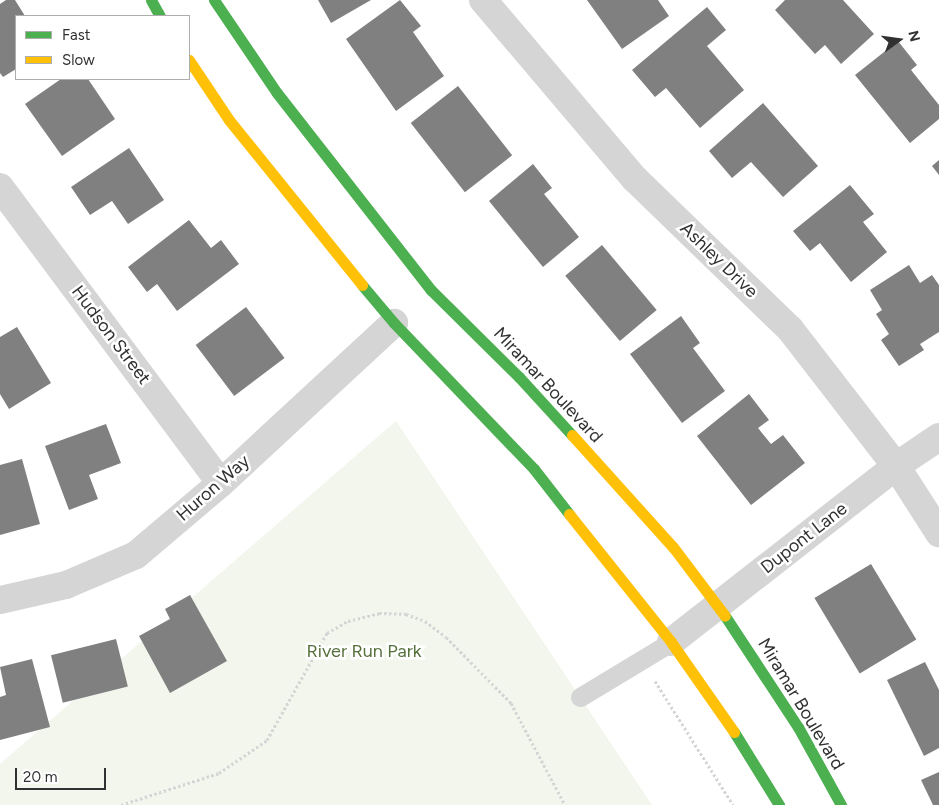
<!DOCTYPE html>
<style>
body{margin:0}
#map{position:relative;width:939px;height:805px;overflow:hidden;background:#fff;font-family:Figtree,sans-serif}
div>[style]{position:absolute}
.green>*{inset:0;background:#f2f6ed}
.building>*{inset:0;background:#808080;transform-origin:0 0}
.path>*{height:3px;margin-top:-1.5px;transform-origin:0;background:repeating-linear-gradient(90deg,#d5d5d5 0 2.5px,transparent 0 5px)}
.lane>*{height:19px;margin:-9.5px;padding:0 9.5px;transform-origin:9.5px;border-radius:9.5px;background:#d5d5d5}
.street>*{height:28px;margin:-14px;padding:0 14px;transform-origin:14px;border-radius:14px;background:#d5d5d5}
.fast>*{height:11px;margin:-5.5px;padding:0 5.5px;transform-origin:5.5px;border-radius:5.5px;background:#4caf50}
.slow>*{height:11px;margin:-5.5px;padding:0 5.5px;transform-origin:5.5px;border-radius:5.5px;background:#ffc107}
span{translate:-50% -50%;white-space:nowrap;text-align:center;line-height:1.15;-webkit-text-stroke:5px #fff;paint-order:stroke}
.street-label{font-size:18px;color:#313131}
.park-label{font-size:18px;color:#56703b}
.legend{position:absolute;left:15px;top:15px;width:175px;height:65px;box-sizing:border-box;background:#fff;border:1px solid #adadad;margin:0;padding:6px 9px;list-style:none;font-size:15px;color:#313131}
.legend li{display:flex;align-items:center;gap:10px;height:25px}
.legend b{width:25px;border:1px solid #adadad}
.north{position:absolute;left:874px;top:15px;width:50px;height:50px;-webkit-text-stroke:4px #fff;paint-order:stroke;rotate:76deg;font-size:14px;font-weight:700;line-height:20px;text-align:center;color:#313131}
.north::after{content:'';display:block;margin:auto;width:18px;height:22px;background:#313131;clip-path:polygon(50% 0,100% 100%,50% 72%,0 100%)}
.scale{position:absolute;left:15px;top:768px;width:91px;height:22px;box-sizing:border-box;border:2px solid #313131;border-top:0;padding-left:6px;font-size:15px;line-height:18px;white-space:nowrap;color:#313131;-webkit-text-stroke:4px #fff;paint-order:stroke}
</style>
<div id="map">
<div class="green">
<i style="clip-path:polygon(396px 421px,652px 805px,0 805px,0 764px)"></i>
</div>
<div class="building">
<i style="clip-path:polygon(6px 0,15px 0,25px 16px,16px 16px,16px 69px,3px 77px,0 73px,0 4px)"></i>
<i style="clip-path:polygon(318px 0,371px 0,331px 23px)"></i>
<i style="clip-path:polygon(400px 0,421px 26px,413px 32px,444px 76px,396px 111px,346px 39px)"></i>
<i style="clip-path:polygon(587px 0,658px 0,669px 16px,622px 49px)"></i>
<i style="clip-path:polygon(785px 0,843px 0,874px 34px,841px 64px,825px 45px,815px 54px,775px 10px)"></i>
<i style="clip-path:polygon(707px 7px,726px 30px,707px 46px,744px 90px,700px 128px,666px 88px,655px 97px,632px 70px)"></i>
<i style="clip-path:polygon(898px 41px,917px 65px,911px 70px,939px 105px,939px 119px,910px 143px,855px 75px)"></i>
<i style="clip-path:polygon(61px 79px,88px 79px,115px 119px,62px 156px,25px 104px)"></i>
<i style="left:458px;top:86px;width:88px;height:60px;rotate:52deg"></i>
<i style="clip-path:polygon(763px 103px,818px 166px,783px 197px,751px 162px,732px 178px,709px 151px)"></i>
<i style="clip-path:polygon(129px 148px,164px 200px,128px 224px,112px 201px,90px 215px,71px 187px)"></i>
<i style="clip-path:polygon(939px 160px,939px 175px,932px 166px)"></i>
<i style="clip-path:polygon(533px 164px,552px 188px,544px 194px,579px 237px,543px 267px,489px 201px)"></i>
<i style="clip-path:polygon(850px 185px,874px 214px,863px 222px,887px 252px,851px 282px,820px 243px,810px 251px,793px 231px)"></i>
<i style="clip-path:polygon(189px 220px,211px 248px,221px 240px,239px 264px,177px 311px,157px 284px,147px 292px,128px 267px)"></i>
<i style="left:602px;top:245px;width:85px;height:48px;rotate:50deg"></i>
<i style="clip-path:polygon(909px 265px,920px 283px,932px 275px,939px 285px,939px 332px,920px 344px,924px 350px,899px 366px,881px 340px,889px 334px,876px 314px,882px 310px,870px 290px)"></i>
<i style="left:246px;top:307px;width:64px;height:63px;rotate:53deg"></i>
<i style="clip-path:polygon(681px 316px,700px 343px,693px 348px,725px 391px,682px 423px,630px 354px)"></i>
<i style="clip-path:polygon(17px 327px,51px 383px,9px 409px,0 394px,0 337px)"></i>
<i style="clip-path:polygon(749px 394px,769px 420px,758px 428px,771px 444px,783px 435px,805px 463px,751px 505px,697px 436px)"></i>
<i style="clip-path:polygon(106px 424px,121px 463px,89px 475px,98px 499px,69px 510px,45px 446px)"></i>
<i style="clip-path:polygon(22px 459px,40px 524px,0 535px,0 465px)"></i>
<i style="left:871px;top:564px;width:88px;height:66px;rotate:59deg"></i>
<i style="clip-path:polygon(190px 595px,227px 661px,170px 693px,139px 636px,170px 619px,165px 609px)"></i>
<i style="left:116px;top:639px;width:49px;height:67px;rotate:76deg"></i>
<i style="clip-path:polygon(32px 659px,50px 727px,0 740px,0 697px,6px 695px,0 667px)"></i>
<i style="clip-path:polygon(925px 662px,939px 690px,939px 748px,924px 756px,887px 680px)"></i>
<i style="clip-path:polygon(939px 772px,939px 805px,933px 805px,921px 780px)"></i>
</div>
<div class="path">
<i style="left:655px;top:681px;width:146px;rotate:57.8deg"></i>
<i style="left:121px;top:805px;width:103px;rotate:-18.1deg"></i>
<i style="left:219px;top:773px;width:58px;rotate:-34.5deg"></i>
<i style="left:267px;top:740px;width:123px;rotate:-60.7deg"></i>
<i style="left:327px;top:633px;width:24px;rotate:-30deg"></i>
<i style="left:348px;top:621px;width:32px;rotate:-14deg"></i>
<i style="left:379px;top:613px;width:27px;rotate:2deg"></i>
<i style="left:406px;top:614px;width:20px;rotate:20deg"></i>
<i style="left:425px;top:621px;width:26px;rotate:37deg"></i>
<i style="left:446px;top:637px;width:93px;rotate:45.4deg"></i>
<i style="left:511px;top:703px;width:115px;rotate:62.1deg"></i>
</div>
<div class="lane">
<i style="left:580px;top:697px;width:106px;rotate:-31.1deg"></i>
</div>
<div class="street">
<i style="left:483px;top:0;width:235px;rotate:49.7deg"></i>
<i style="left:635px;top:179px;width:216px;rotate:44.1deg"></i>
<i style="left:790px;top:329px;width:173px;rotate:52.3deg"></i>
<i style="left:896px;top:466px;width:80px;rotate:57.3deg"></i>
<i style="left:0;top:187px;width:369px;rotate:53.3deg"></i>
<i style="left:0;top:600px;width:68px;rotate:-12.8deg"></i>
<i style="left:66px;top:585px;width:76px;rotate:-23.2deg"></i>
<i style="left:136px;top:555px;width:111px;rotate:-40.3deg"></i>
<i style="left:221px;top:483px;width:236px;rotate:-42.8deg"></i>
<i style="left:671px;top:642px;width:286px;rotate:-38deg"></i>
<i style="left:896px;top:466px;width:52px;rotate:-34deg"></i>
</div>
<div class="fast">
<i style="left:151px;top:0;width:18px;rotate:61deg"></i>
<i style="left:214px;top:0;width:112px;rotate:55.9deg"></i>
<i style="left:277px;top:93px;width:250px;rotate:52deg"></i>
<i style="left:431px;top:290px;width:124px;rotate:44.7deg"></i>
<i style="left:519px;top:377px;width:79px;rotate:47.6deg"></i>
<i style="left:362px;top:285px;width:50px;rotate:49.9deg"></i>
<i style="left:394px;top:323px;width:202px;rotate:46.2deg"></i>
<i style="left:534px;top:469px;width:57px;rotate:52.1deg"></i>
<i style="left:725px;top:616px;width:133px;rotate:56.7deg"></i>
<i style="left:798px;top:727px;width:89px;rotate:61.1deg"></i>
<i style="left:734px;top:732px;width:86px;rotate:58.3deg"></i>
</div>
<div class="slow">
<i style="left:189px;top:60px;width:72px;rotate:56.3deg"></i>
<i style="left:229px;top:120px;width:212px;rotate:51.1deg"></i>
<i style="left:572px;top:435px;width:151px;rotate:48deg"></i>
<i style="left:673px;top:547px;width:86px;rotate:53deg"></i>
<i style="left:569px;top:514px;width:164px;rotate:51.4deg"></i>
<i style="left:671px;top:642px;width:110px;rotate:55deg"></i>
</div>
<div class="street-label">
<span style="left:719px;top:260px;rotate:44deg">Ashley Drive</span>
<span style="left:111px;top:335px;rotate:53deg">Hudson Street</span>
<span style="left:548px;top:385px;rotate:47deg">Miramar Boulevard</span>
<span style="left:213px;top:488px;rotate:-41deg">Huron Way</span>
<span style="left:804px;top:538px;rotate:-38deg">Dupont Lane</span>
<span style="left:801px;top:704px;rotate:59deg">Miramar Boulevard</span>
</div>
<div class="park-label">
<span style="left:364px;top:651px">River Run Park</span>
</div>
<ul class="legend">
<li><b style="height:6px;background:#4caf50"></b>Fast</li>
<li><b style="height:6px;background:#ffc107"></b>Slow</li>
</ul>
<div class="north">N</div>
<div class="scale">20 m</div>
</div>
